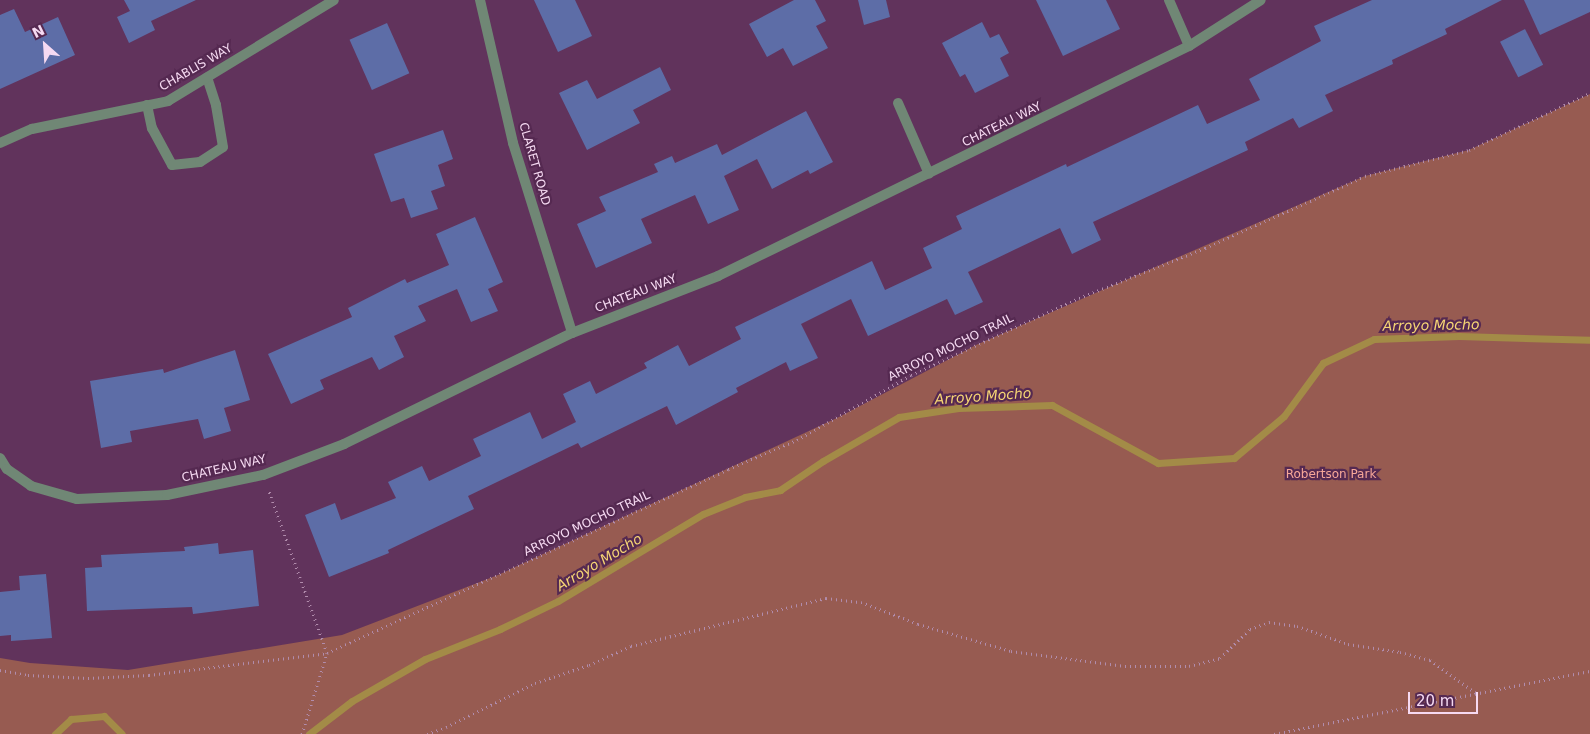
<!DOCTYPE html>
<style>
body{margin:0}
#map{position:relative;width:1590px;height:734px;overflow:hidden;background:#61335c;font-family:"DejaVu Sans",sans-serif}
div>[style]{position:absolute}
.green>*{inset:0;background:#975b51}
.stream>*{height:7px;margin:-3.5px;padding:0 3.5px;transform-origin:3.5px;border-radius:3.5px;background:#a38b47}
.building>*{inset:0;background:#5d6da7;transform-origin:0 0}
.path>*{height:3px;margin-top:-1.5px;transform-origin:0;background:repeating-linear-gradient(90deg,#b18cac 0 1px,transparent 0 5px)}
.lane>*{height:10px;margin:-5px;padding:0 5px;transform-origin:5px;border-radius:5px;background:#708775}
.street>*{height:10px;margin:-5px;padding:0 5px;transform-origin:5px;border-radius:5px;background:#708775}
span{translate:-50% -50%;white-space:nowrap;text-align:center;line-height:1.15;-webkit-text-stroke:4.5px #552951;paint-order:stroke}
.street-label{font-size:12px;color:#f6daf2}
.park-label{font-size:12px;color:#f7a798}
.water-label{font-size:14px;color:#f6d574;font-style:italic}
.north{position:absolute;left:20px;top:20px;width:50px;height:50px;-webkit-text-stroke:4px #552951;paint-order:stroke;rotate:334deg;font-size:14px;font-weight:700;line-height:20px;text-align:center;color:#f6daf2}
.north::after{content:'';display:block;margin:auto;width:18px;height:22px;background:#f6daf2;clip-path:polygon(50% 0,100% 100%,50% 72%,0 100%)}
.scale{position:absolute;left:1408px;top:692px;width:70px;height:22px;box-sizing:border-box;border:2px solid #f6daf2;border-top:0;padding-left:6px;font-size:15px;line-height:18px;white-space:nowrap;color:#f6daf2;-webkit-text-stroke:4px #552951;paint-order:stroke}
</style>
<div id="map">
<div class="green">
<i style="clip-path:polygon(1590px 94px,1590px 734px,0 734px,0 658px,30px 663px,128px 670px,342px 635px,498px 575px,839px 417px,976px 345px,1365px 176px,1469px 150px)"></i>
</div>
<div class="stream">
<i style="left:55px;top:734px;width:22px;rotate:-43deg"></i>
<i style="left:71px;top:719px;width:33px;rotate:-5deg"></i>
<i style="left:104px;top:716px;width:25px;rotate:45deg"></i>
<i style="left:309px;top:734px;width:54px;rotate:-37.5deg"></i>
<i style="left:352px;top:701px;width:84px;rotate:-29.9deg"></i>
<i style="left:425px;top:659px;width:81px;rotate:-21.8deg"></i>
<i style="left:500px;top:629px;width:64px;rotate:-25.8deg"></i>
<i style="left:558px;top:601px;width:169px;rotate:-31deg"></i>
<i style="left:703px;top:514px;width:45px;rotate:-22deg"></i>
<i style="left:745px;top:497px;width:36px;rotate:-11deg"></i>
<i style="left:780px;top:490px;width:52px;rotate:-34deg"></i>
<i style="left:823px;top:461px;width:88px;rotate:-30.1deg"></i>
<i style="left:899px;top:417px;width:60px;rotate:-8.7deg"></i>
<i style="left:958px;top:408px;width:94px;rotate:-1.8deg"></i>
<i style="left:1052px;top:405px;width:121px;rotate:28.7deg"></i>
<i style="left:1158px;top:463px;width:76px;rotate:-3.8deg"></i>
<i style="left:1234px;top:458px;width:65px;rotate:-40deg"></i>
<i style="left:1284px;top:416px;width:66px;rotate:-53.7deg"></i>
<i style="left:1323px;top:363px;width:56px;rotate:-25.2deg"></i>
<i style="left:1374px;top:339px;width:85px;rotate:-2deg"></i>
<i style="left:1459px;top:336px;width:131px;rotate:1.7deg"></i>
</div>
<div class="building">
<i style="clip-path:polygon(124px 0,196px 0,151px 21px,155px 30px,129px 43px,117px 17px,130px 11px)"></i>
<i style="clip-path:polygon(534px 0,575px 0,592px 36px,558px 52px)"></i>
<i style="clip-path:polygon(794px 0,815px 0,826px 21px,816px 26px,828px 48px,793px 66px,783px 48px,767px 57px,749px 24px)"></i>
<i style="clip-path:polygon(858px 0,886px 0,890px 17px,864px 25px)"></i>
<i style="clip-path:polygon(1036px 0,1106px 0,1120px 29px,1063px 56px)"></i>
<i style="clip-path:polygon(1372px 0,1502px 0,1445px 29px,1447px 34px,1392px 60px,1393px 64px,1325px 95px,1333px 111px,1299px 128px,1293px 118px,1245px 142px,1248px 150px,1093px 222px,1101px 240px,1072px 254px,1060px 228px,968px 272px,983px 302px,955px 315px,947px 299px,868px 336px,851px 299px,801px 324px,818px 358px,790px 371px,786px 362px,736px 388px,738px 392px,676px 425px,667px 406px,581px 448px,578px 443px,468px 496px,474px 509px,388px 550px,389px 553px,329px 577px,305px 515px,335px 503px,341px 520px,396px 498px,388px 482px,422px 466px,429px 481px,481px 456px,473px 439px,530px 412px,542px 439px,576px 422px,563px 394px,590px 381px,596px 394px,647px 368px,644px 363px,678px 345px,689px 366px,741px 339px,735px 327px,872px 261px,885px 290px,932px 268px,923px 248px,962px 229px,956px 216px,1066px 164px,1067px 167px,1198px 105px,1207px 124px,1260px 100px,1249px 79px,1321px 41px,1314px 26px)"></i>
<i style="clip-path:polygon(1524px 0,1590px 0,1590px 12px,1540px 35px)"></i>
<i style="clip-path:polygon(14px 9px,25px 32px,58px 17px,75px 55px,0 89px,0 15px)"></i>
<i style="clip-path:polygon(982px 22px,990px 38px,999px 34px,1009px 53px,1000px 58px,1009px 76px,975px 93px,965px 74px,960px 77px,942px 43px)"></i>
<i style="left:387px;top:23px;width:55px;height:41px;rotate:66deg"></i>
<i style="left:1525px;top:29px;width:40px;height:28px;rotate:63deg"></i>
<i style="clip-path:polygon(660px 67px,671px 90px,633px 110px,640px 123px,587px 150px,559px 93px,587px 80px,597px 99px)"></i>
<i style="clip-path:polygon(806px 111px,833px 162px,810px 174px,808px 170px,772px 189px,757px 159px,724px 176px,739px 210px,708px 224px,695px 195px,641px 219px,652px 243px,596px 268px,577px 224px,606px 211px,599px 197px,658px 172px,654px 164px,672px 156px,675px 163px,717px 144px,722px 155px)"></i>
<i style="clip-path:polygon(443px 130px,453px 159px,438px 165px,445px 186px,431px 191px,438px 209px,411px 218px,404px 198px,391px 202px,374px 154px)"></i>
<i style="clip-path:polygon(475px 217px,503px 282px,488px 289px,498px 311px,471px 322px,457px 289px,418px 306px,426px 321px,394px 336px,404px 357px,379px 370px,372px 357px,320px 380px,324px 389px,291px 404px,268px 354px,352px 317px,348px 308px,405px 279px,407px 283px,449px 265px,436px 234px)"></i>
<i style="clip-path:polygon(235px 350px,250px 400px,224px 408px,231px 431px,204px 439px,198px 419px,130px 431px,132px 442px,101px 448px,90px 381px,163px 369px,164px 373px)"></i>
<i style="clip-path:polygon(218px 543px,219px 554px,253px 550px,259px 606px,193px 614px,192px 607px,87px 611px,85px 568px,102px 567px,101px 555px,185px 551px,184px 547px)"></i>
<i style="clip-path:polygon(46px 574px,52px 638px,11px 641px,11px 635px,0 636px,0 592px,20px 590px,19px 576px)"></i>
</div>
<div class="path">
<i style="left:0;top:670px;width:28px;rotate:10deg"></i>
<i style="left:28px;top:675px;width:60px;rotate:2.9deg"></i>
<i style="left:88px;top:678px;width:61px;rotate:-2.8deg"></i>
<i style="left:149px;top:675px;width:179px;rotate:-7deg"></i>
<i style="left:327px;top:653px;width:172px;rotate:-109.7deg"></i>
<i style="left:302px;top:734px;width:85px;rotate:-72.8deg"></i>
<i style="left:327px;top:653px;width:441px;rotate:-24.6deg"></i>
<i style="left:728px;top:469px;width:75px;rotate:-22.8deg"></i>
<i style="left:797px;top:440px;width:131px;rotate:-29.7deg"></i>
<i style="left:911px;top:375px;width:185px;rotate:-24.6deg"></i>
<i style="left:1079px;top:298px;width:136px;rotate:-21.6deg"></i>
<i style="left:1205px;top:248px;width:175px;rotate:-24.2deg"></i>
<i style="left:1365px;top:176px;width:107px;rotate:-14deg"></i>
<i style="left:1469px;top:150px;width:134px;rotate:-25.2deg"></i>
<i style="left:427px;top:734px;width:20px;rotate:-20deg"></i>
<i style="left:446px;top:727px;width:99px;rotate:-26.3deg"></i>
<i style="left:535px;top:683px;width:57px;rotate:-18.4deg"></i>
<i style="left:589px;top:665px;width:46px;rotate:-24.3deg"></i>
<i style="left:631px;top:646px;width:201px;rotate:-13.8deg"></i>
<i style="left:826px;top:598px;width:35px;rotate:7deg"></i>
<i style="left:861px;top:602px;width:61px;rotate:21.1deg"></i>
<i style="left:918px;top:624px;width:97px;rotate:16.2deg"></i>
<i style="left:1011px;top:651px;width:115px;rotate:7.5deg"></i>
<i style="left:1125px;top:666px;width:64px"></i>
<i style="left:1189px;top:666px;width:32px;rotate:-14deg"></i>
<i style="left:1220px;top:658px;width:42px;rotate:-44deg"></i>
<i style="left:1250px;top:629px;width:20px;rotate:-20deg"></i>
<i style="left:1269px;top:622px;width:28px;rotate:8deg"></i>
<i style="left:1297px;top:626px;width:54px;rotate:19.4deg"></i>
<i style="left:1348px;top:644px;width:53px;rotate:8.7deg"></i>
<i style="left:1400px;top:652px;width:31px;rotate:15deg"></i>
<i style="left:1430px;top:660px;width:57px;rotate:35.7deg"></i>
<i style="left:1274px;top:734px;width:322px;rotate:-11.3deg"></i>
</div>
<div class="lane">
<i style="left:147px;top:105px;width:24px;rotate:78deg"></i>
<i style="left:152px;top:128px;width:42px;rotate:61.6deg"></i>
<i style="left:172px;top:165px;width:28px;rotate:-6deg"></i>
<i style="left:200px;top:162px;width:27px;rotate:-33deg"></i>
<i style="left:223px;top:147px;width:43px;rotate:-99.5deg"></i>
<i style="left:216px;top:105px;width:29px;rotate:-108deg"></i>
</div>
<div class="street">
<i style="left:480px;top:0;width:147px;rotate:77deg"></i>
<i style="left:513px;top:143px;width:199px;rotate:72.7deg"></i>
<i style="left:1169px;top:0;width:50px;rotate:66.5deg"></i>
<i style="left:898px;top:103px;width:77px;rotate:66.4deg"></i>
<i style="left:0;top:143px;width:35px;rotate:-24deg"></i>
<i style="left:32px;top:129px;width:139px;rotate:-11.6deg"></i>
<i style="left:168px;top:101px;width:194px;rotate:-31.3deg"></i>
<i style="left:0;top:458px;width:13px;rotate:58deg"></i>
<i style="left:7px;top:469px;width:29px;rotate:35deg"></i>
<i style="left:31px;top:486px;width:48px;rotate:15.8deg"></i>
<i style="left:77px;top:499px;width:90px;rotate:-2.5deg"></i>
<i style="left:167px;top:495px;width:98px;rotate:-11.8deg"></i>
<i style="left:263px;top:475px;width:87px;rotate:-20.9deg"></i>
<i style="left:344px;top:444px;width:254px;rotate:-26deg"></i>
<i style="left:572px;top:333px;width:157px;rotate:-21.3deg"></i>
<i style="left:718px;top:276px;width:524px;rotate:-26.03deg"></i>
<i style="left:1189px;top:46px;width:85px;rotate:-32.6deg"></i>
</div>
<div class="street-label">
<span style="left:196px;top:68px;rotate:-30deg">CHABLIS WAY</span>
<span style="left:1002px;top:125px;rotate:-26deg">CHATEAU WAY</span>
<span style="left:534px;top:164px;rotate:74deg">CLARET ROAD</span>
<span style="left:636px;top:294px;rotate:-21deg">CHATEAU WAY</span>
<span style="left:951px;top:348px;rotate:-26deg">ARROYO MOCHO TRAIL</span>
<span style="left:224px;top:469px;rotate:-13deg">CHATEAU WAY</span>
<span style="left:587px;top:524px;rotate:-25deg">ARROYO MOCHO TRAIL</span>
</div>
<div class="park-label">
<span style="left:1331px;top:475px">Robertson Park</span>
</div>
<div class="water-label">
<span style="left:1431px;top:325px;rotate:-1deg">Arroyo Mocho</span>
<span style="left:983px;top:396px;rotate:-4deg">Arroyo Mocho</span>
<span style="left:599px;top:562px;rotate:-31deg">Arroyo Mocho</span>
</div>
<div class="north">N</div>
<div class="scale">20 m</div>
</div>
